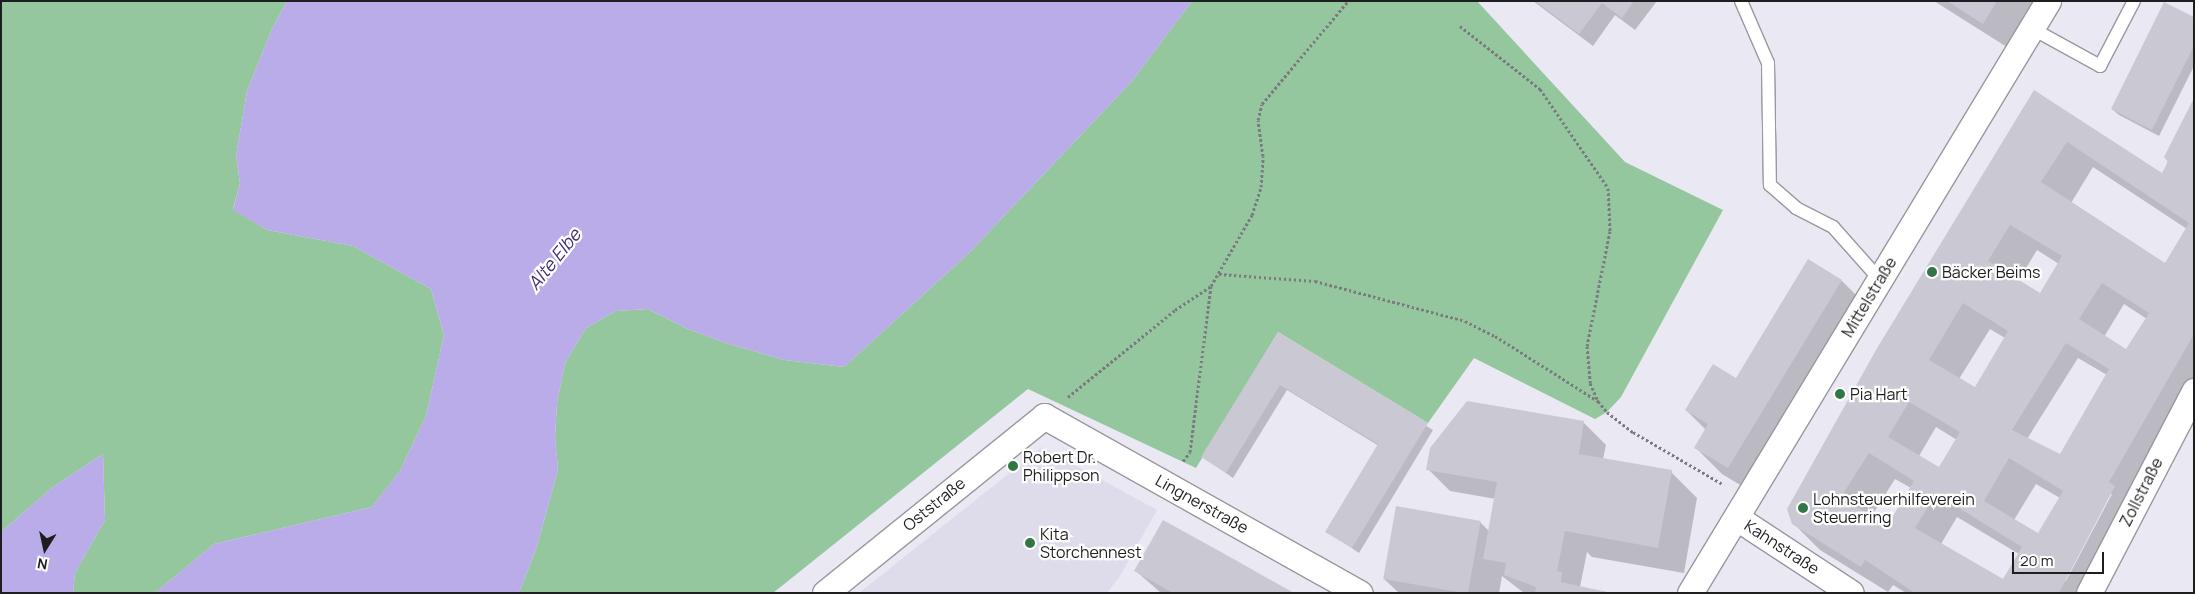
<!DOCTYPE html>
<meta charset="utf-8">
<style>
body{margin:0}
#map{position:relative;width:2195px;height:594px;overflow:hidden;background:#eae8f2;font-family:Manrope,sans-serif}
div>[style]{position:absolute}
.built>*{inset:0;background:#dedbeb}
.green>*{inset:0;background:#95c79e}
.water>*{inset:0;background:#baabe9}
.shadow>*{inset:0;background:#0003}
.building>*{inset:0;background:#cac8d2;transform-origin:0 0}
.path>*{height:3px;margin-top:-1.5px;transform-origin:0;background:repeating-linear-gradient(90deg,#7b7a80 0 2.5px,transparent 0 5px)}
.roads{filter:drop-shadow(1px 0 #9998a0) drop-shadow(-1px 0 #9998a0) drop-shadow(0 1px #9998a0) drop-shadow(0 -1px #9998a0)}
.service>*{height:12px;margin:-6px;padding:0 6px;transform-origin:6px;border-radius:6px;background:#fff}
.minor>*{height:25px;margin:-12.5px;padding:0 12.5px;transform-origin:12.5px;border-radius:12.5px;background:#fff}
.dots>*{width:14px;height:14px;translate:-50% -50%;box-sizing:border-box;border:2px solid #fff;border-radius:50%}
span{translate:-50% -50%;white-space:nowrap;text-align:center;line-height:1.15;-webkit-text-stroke:4.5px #fff;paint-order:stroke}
.poi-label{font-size:16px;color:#1e1e21}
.left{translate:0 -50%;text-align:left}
.street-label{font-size:16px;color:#1e1e21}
.water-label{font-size:18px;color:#432b73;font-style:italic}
.frame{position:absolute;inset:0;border:2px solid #1e1e21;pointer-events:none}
.north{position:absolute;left:20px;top:524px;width:50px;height:50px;-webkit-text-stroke:4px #fff;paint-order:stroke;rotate:190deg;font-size:14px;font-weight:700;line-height:20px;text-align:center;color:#1e1e21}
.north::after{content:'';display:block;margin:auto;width:18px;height:22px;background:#1e1e21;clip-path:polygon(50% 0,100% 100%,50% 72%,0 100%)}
.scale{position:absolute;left:2012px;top:552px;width:92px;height:22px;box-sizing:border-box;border:2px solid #1e1e21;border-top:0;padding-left:6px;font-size:15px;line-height:18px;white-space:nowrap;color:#1e1e21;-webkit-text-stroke:4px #fff;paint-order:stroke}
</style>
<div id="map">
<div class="built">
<i style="clip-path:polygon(1042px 447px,1157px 510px,1120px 576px,1107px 593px,859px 593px)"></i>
</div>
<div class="green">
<i style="clip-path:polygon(1px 1px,287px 1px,272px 29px,247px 91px,236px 156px,240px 183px,233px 209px,267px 230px,353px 246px,431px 289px,444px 335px,426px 416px,400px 471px,372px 507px,214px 544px,155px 593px,73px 593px,75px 573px,105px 520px,103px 454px,53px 487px,1px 532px)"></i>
<i style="clip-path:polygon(1192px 1px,1477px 1px,1625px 162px,1723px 210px,1621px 397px,1607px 412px,1595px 419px,1474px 358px,1428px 423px,1278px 332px,1196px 468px,1028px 389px,773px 593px,519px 593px,536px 549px,558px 470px,555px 437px,557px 403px,565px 363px,586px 328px,616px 311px,648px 309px,688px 329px,729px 344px,785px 360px,844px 367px,969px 253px,1132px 81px)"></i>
</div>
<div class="water">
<i style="clip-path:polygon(287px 1px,1192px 1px,1132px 81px,969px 253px,844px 367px,785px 360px,729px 344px,688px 329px,648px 309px,616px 311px,586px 328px,565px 363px,557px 403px,555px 437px,558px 470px,536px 549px,519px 593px,155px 593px,214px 544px,372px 507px,400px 471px,426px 416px,444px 335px,431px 289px,353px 246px,267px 230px,233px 210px,240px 183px,236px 156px,247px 91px,272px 29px)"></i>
<i style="clip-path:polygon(103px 454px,105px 520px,75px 573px,73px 593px,1px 593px,1px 532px,53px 487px)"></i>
</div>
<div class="shadow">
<i style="clip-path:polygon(1533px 1px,1657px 1px,1635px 30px,1615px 15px,1593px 46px)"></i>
<i style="clip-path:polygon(1934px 1px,2040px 1px,2010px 49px)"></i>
<i style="clip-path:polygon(2194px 19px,2194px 66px,2159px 136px,2119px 115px,2112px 109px)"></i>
<i style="clip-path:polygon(evenodd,2035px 92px,2162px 175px,2194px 100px,2194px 392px,2099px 593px,1906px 593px,1893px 585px,1888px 592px,1820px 550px,1793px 523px,2035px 92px,2093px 167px,2187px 229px,2165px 264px,2071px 203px,2093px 167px,2035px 92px,2037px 250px,2059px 264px,2040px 294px,2018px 281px,2037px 250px,2035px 92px,2124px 304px,2147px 319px,2126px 351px,2104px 337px,2124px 304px,2035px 92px,1990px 329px,2005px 338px,1975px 388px,1959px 379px,1990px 329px,2035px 92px,2078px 358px,2107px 375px,2067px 461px,2027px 439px,2078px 358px,2035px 92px,1936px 427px,1957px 440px,1939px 468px,1919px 456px,1936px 427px,2035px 92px,1895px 479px,1911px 488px,1887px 527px,1871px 517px,1895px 479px,2035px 92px,2036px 484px,2060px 498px,2038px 535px,2014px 520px,2036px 484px,2035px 92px,2109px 494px,2112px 494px,2066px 581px,2064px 580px,2109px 494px,2035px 92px,1957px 517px,2019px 554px,2003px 580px,1941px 544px,1957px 517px)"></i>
<i style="clip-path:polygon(1809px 261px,1842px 281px,1860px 299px,1755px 494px,1722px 474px,1695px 447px,1706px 430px,1686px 410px,1737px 380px)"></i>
<i style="clip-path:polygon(1278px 334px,1433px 430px,1359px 553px,1327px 531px,1379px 446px,1287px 390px,1233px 478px,1203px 457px)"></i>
<i style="clip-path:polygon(1584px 423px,1606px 445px,1603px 459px,1671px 472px,1697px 498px,1684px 573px,1592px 557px,1587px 552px,1580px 587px,1612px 593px,1524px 593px,1502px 576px,1499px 593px,1399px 593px,1384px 579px,1480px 522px,1490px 532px,1496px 499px,1450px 491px,1428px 469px)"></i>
<i style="clip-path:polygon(1136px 571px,1292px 593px,1161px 593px)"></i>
</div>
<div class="building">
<i style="clip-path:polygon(1535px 1px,1634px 1px,1622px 18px,1602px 3px,1579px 34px)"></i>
<i style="clip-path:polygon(1947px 1px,1997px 1px,1983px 24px)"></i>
<i style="clip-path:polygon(2164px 2px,2194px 17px,2194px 46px,2152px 130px,2111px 109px)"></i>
<i style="clip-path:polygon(evenodd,2034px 90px,2162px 173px,2168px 162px,2164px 157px,2194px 98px,2194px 334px,2109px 482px,2115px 486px,2059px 593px,1915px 593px,1865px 560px,1861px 567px,1792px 524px,1787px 509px,1876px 350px,2034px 90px,2067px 142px,2189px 223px,2165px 263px,2041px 182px,2067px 142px,2034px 90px,2010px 225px,2062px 256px,2040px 293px,1988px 261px,2010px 225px,2034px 90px,2102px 283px,2149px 313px,2126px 349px,2079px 319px,2102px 283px,2034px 90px,1963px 303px,2008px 331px,1975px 387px,1929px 360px,1963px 303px,2034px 90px,2066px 343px,2109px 369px,2060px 454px,2012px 430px,2066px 343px,2034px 90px,1909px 402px,1960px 432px,1939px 467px,1888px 437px,1909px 402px,2034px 90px,1869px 453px,1914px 481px,1887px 526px,1841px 497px,1869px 453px,2034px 90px,2009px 458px,2063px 491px,2038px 533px,1984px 501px,2009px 458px,2034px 90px,1936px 494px,2022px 547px,2003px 579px,1915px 528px,1936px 494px)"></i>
<i style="clip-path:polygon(1808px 259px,1842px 280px,1728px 468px,1694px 448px,1708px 424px,1685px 410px,1713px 364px,1736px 378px)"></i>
<i style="clip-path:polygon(1278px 332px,1428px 423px,1352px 548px,1325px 532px,1378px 444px,1280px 385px,1226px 473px,1201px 457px)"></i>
<i style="clip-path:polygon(1467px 401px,1584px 421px,1579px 454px,1672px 470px,1658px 548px,1565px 531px,1557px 571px,1562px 572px,1561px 582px,1611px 593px,1535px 593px,1536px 587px,1504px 575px,1506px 563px,1483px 559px,1497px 482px,1426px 470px,1430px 448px)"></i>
<i style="left:1396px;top:506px;width:86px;height:74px;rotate:10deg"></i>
<i style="clip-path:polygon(1163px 520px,1230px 557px,1294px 593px,1173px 593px,1134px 571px)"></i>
</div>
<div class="path">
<i style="left:1460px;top:26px;width:102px;rotate:38.2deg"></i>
<i style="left:1540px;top:89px;width:120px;rotate:55.5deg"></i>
<i style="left:1608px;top:188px;width:43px;rotate:87.3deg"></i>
<i style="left:1610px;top:231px;width:117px;rotate:101.3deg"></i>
<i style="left:1587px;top:346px;width:37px;rotate:85deg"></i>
<i style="left:1590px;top:383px;width:20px;rotate:66deg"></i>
<i style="left:1598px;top:401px;width:14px;rotate:51deg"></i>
<i style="left:1607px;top:412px;width:33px;rotate:38deg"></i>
<i style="left:1633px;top:432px;width:105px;rotate:30.2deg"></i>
<i style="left:1219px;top:274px;width:96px;rotate:4.2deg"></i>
<i style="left:1315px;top:281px;width:155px;rotate:14.9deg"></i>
<i style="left:1465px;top:321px;width:34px;rotate:27deg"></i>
<i style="left:1495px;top:336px;width:122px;rotate:32.3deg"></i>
<i style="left:1068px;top:397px;width:138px;rotate:-39.1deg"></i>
<i style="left:1175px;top:310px;width:43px;rotate:-33.7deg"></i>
<i style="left:1183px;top:461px;width:11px;rotate:-52deg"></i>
<i style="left:1190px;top:452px;width:167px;rotate:-82.8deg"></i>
<i style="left:1211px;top:286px;width:82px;rotate:-60deg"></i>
<i style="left:1252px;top:215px;width:29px;rotate:-72deg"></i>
<i style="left:1261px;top:187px;width:31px;rotate:-86deg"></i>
<i style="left:1263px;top:156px;width:36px;rotate:-98deg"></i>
<i style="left:1258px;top:120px;width:16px;rotate:-76deg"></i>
<i style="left:1262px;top:104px;width:134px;rotate:-50.1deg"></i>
</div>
<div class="roads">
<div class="service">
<i style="left:1741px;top:1px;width:68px;rotate:66.5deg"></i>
<i style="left:1768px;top:63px;width:122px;rotate:89.1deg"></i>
<i style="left:1770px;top:185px;width:35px;rotate:41deg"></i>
<i style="left:1796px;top:208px;width:42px;rotate:27.2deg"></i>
<i style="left:1833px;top:227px;width:71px;rotate:48.4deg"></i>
<i style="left:2031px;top:28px;width:79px;rotate:28.8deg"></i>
<i style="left:2100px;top:66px;width:73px;rotate:-62.4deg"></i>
</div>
<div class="minor">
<i style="left:1737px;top:518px;width:136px;rotate:33.3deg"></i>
<i style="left:825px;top:593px;width:282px;rotate:-38.9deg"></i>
<i style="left:1044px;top:416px;width:362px;rotate:29.3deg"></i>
<i style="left:1690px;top:593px;width:692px;rotate:-58.84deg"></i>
<i style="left:2089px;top:593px;width:228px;rotate:-62.5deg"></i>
</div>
</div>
<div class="dots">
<i style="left:1932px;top:272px;background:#317744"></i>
<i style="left:1840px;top:394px;background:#317744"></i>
<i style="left:1013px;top:466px;background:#317744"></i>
<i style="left:1803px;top:508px;background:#317744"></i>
<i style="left:1030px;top:543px;background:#317744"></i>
</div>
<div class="poi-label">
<span class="left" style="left:1942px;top:272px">Bäcker Beims</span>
<span class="left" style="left:1850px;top:394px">Pia Hart</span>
<span class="left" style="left:1023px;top:466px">Robert Dr.<br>Philippson</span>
<span class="left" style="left:1813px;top:508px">Lohnsteuerhilfeverein<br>Steuerring</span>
<span class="left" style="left:1040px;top:543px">Kita<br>Storchennest</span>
</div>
<div class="street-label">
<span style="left:1869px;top:297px;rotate:-59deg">Mittelstraße</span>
<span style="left:2141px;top:492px;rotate:-63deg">Zollstraße</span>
<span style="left:934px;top:504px;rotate:-39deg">Oststraße</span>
<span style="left:1202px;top:504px;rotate:29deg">Lingnerstraße</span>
<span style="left:1782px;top:547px;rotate:33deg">Kahnstraße</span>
</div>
<div class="water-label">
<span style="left:554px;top:259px;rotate:-51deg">Alte Elbe</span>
</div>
<div class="frame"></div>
<div class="north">N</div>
<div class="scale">20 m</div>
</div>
